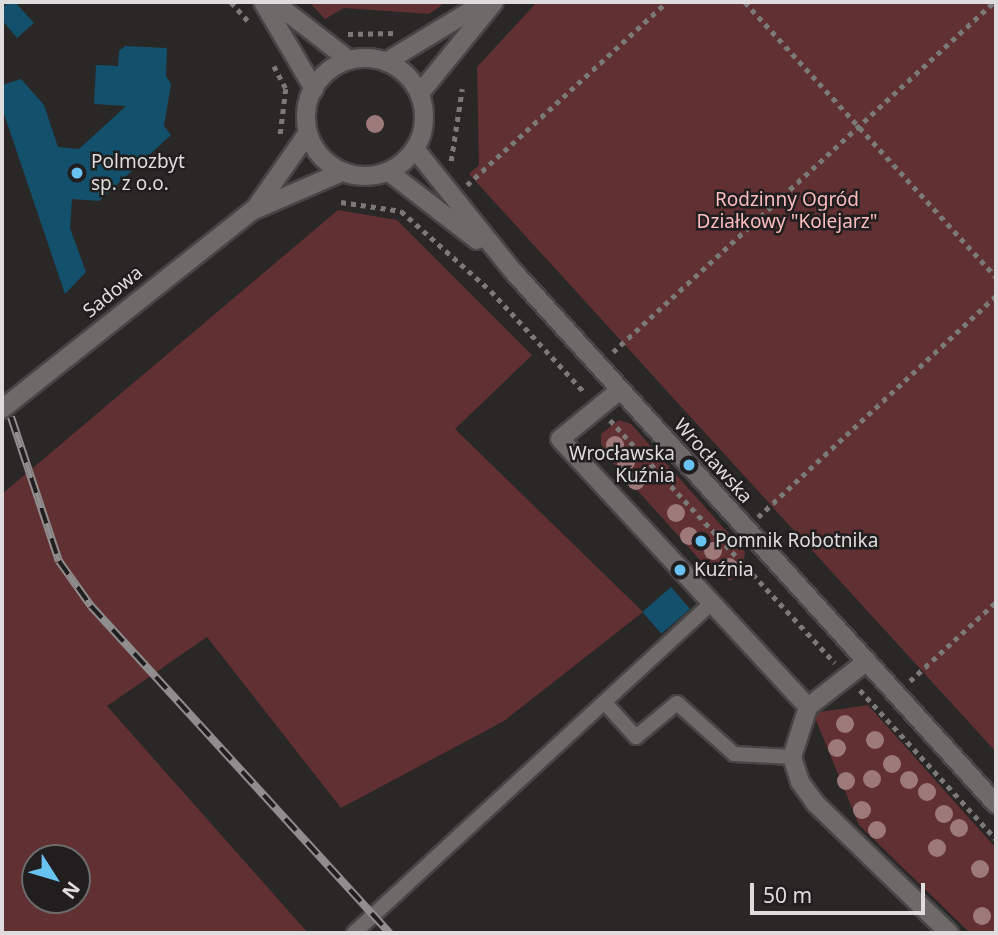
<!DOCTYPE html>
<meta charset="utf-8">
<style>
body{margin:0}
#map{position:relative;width:998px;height:935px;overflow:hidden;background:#2a2727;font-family:"Noto Sans",sans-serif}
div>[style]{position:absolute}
.green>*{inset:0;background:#613033}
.building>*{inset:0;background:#13506b;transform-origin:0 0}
.path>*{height:4.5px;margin-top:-2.25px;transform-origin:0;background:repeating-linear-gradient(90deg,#7c7979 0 5px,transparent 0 10px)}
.roads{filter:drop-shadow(2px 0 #474545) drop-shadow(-2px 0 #474545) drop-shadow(0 2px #474545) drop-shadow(0 -2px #474545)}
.lane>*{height:14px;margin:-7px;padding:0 7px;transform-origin:7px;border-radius:7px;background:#6e6a6a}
.street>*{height:18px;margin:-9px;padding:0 9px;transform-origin:9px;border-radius:9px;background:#6e6a6a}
.secondary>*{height:18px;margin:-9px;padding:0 9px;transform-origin:9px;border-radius:9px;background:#6e6a6a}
.secondary>.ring{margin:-9px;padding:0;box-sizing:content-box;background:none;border:18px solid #6e6a6a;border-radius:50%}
.rail>*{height:8px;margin-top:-4px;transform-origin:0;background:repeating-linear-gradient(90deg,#201e1e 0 16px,#8f8d8d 0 32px);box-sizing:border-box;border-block:2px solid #8f8d8d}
.trees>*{width:18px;height:18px;margin:-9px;border-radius:50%;background:#9d797a}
.dots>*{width:19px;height:19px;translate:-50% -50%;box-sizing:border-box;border:4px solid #201e1e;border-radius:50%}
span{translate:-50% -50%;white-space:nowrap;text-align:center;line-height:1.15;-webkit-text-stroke:5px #201e1e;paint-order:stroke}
.poi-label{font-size:19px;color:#dedcdc}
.left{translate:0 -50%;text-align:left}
.right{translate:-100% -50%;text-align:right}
.park-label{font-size:19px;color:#fbbcbe}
.street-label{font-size:19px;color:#dedcdc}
.frame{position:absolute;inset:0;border:4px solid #dedcdc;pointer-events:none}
.north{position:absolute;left:21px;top:844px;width:70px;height:70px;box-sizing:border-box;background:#201e1e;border:2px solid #6c6a6a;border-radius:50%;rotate:127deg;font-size:19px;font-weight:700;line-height:28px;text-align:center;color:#dedcdc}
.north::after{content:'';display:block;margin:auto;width:24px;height:32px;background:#69c3f1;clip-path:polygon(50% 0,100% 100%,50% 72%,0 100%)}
.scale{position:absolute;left:750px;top:883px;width:175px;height:32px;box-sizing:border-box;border:4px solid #dedcdc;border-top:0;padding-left:9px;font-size:21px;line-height:24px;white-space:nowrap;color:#dedcdc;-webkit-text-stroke:5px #201e1e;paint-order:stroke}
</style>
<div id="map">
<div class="green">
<i style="clip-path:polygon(309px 2px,446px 2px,429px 14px,344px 8px,325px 19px)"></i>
<i style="clip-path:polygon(537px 2px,996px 2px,996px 752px,469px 174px,479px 165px,477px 67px)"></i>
<i style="clip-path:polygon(evenodd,338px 210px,397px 220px,532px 355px,455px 429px,643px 612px,504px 721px,341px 808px,207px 637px,107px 706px,308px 933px,2px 933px,2px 494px,338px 210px,35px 858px,77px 858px,77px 900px,35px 900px,35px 858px)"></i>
<i style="clip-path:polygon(619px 420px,631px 424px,745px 552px,742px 572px,730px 581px,700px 560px,613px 463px,601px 444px,601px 434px)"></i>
<i style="clip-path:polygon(868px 705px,996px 848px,996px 933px,970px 933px,859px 825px,813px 713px)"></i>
</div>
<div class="building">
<i style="clip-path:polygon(9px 2px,15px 2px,34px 23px,17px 38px,2px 20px,2px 8px)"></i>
<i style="clip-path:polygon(125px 46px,167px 48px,166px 76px,171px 84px,164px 126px,171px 135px,99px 201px,72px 199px,70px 228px,86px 272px,65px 294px,2px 108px,2px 85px,21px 79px,44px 105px,58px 147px,79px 149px,126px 106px,94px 104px,96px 65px,118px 66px,119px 51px)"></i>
<i style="left:671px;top:587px;width:29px;height:38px;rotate:49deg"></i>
</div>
<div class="path">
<i style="left:231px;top:2px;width:27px;rotate:48deg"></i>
<i style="left:745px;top:2px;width:372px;rotate:47.6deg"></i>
<i style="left:348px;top:34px;width:47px;rotate:-1.2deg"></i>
<i style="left:274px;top:66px;width:26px;rotate:62deg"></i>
<i style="left:286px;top:89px;width:49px;rotate:97deg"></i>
<i style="left:451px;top:161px;width:73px;rotate:-81.3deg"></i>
<i style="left:467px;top:185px;width:271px;rotate:-42.5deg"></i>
<i style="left:341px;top:202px;width:61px;rotate:8.5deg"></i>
<i style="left:401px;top:211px;width:120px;rotate:41.6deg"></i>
<i style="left:491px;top:291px;width:139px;rotate:47.3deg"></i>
<i style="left:613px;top:352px;width:517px;rotate:-42.57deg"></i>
<i style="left:610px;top:420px;width:331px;rotate:47.2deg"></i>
<i style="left:758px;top:517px;width:325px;rotate:-42.9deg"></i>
<i style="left:910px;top:681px;width:117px;rotate:-42.6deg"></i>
<i style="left:860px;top:690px;width:202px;rotate:47.6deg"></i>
</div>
<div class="roads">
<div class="lane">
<i style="left:605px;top:703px;width:46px;rotate:47.6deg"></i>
<i style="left:636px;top:737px;width:53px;rotate:-39.7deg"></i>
<i style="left:677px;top:703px;width:76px;rotate:41.8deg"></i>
<i style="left:734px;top:754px;width:58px;rotate:3deg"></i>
<i style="left:354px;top:933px;width:486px;rotate:-42.7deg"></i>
</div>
<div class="street">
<i style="left:620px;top:390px;width:77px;rotate:140.8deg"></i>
<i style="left:560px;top:439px;width:365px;rotate:47.2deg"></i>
<i style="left:808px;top:707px;width:75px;rotate:-37.9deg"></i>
<i style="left:808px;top:707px;width:52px;rotate:107.7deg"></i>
<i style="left:792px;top:757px;width:26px;rotate:72deg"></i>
<i style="left:800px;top:782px;width:26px;rotate:54deg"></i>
<i style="left:815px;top:803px;width:187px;rotate:44.1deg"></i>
</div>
<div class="secondary">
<i style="left:263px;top:2px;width:101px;rotate:59.6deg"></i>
<i style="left:274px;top:2px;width:95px;rotate:37.7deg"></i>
<i class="ring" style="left:306px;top:58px;width:100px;height:100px"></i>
<i style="left:386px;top:62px;width:116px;rotate:-31.2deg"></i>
<i style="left:420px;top:93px;width:117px;rotate:-50.9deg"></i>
<i style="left:415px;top:149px;width:155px;rotate:51.3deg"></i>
<i style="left:512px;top:270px;width:721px;rotate:47.81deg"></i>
<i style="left:389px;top:172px;width:111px;rotate:37.7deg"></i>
<i style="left:257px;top:206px;width:89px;rotate:-55.1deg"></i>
<i style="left:2px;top:409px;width:319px;rotate:-38.4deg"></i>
<i style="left:252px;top:211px;width:98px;rotate:-23.4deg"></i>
</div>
</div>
<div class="rail">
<i style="left:11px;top:417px;width:152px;rotate:71.6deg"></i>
<i style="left:59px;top:561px;width:55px;rotate:54.6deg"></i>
<i style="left:91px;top:606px;width:443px;rotate:47.6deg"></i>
</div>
<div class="trees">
<i style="left:375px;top:124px"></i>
<i style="left:615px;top:445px"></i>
<i style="left:626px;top:462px"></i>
<i style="left:636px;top:481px"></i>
<i style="left:676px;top:513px"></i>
<i style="left:689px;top:536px"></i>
<i style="left:713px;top:551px"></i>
<i style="left:729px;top:567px"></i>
<i style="left:845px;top:724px"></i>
<i style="left:875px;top:740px"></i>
<i style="left:837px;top:748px"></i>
<i style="left:892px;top:764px"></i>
<i style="left:872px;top:779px"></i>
<i style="left:909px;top:780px"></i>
<i style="left:846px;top:781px"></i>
<i style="left:927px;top:792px"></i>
<i style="left:862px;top:810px"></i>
<i style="left:944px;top:814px"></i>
<i style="left:959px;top:828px"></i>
<i style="left:877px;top:830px"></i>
<i style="left:937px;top:848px"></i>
<i style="left:980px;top:869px"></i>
<i style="left:982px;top:916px"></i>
</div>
<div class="dots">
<i style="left:77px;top:173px;background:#69c3f1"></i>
<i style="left:689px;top:465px;background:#69c3f1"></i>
<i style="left:701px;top:541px;background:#69c3f1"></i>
<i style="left:680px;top:570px;background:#69c3f1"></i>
</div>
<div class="poi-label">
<span class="left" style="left:91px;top:173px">Polmozbyt<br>sp. z o.o.</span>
<span class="right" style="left:675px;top:465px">Wrocławska<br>Kuźnia</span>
<span class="left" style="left:715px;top:541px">Pomnik Robotnika</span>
<span class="left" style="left:694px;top:570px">Kuźnia</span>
</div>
<div class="park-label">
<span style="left:787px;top:211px">Rodzinny Ogród<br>Działkowy "Kolejarz"</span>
</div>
<div class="street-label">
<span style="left:113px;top:292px;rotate:-39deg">Sadowa</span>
<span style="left:713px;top:461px;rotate:48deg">Wrocławska</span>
</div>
<div class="frame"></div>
<div class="north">N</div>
<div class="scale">50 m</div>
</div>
